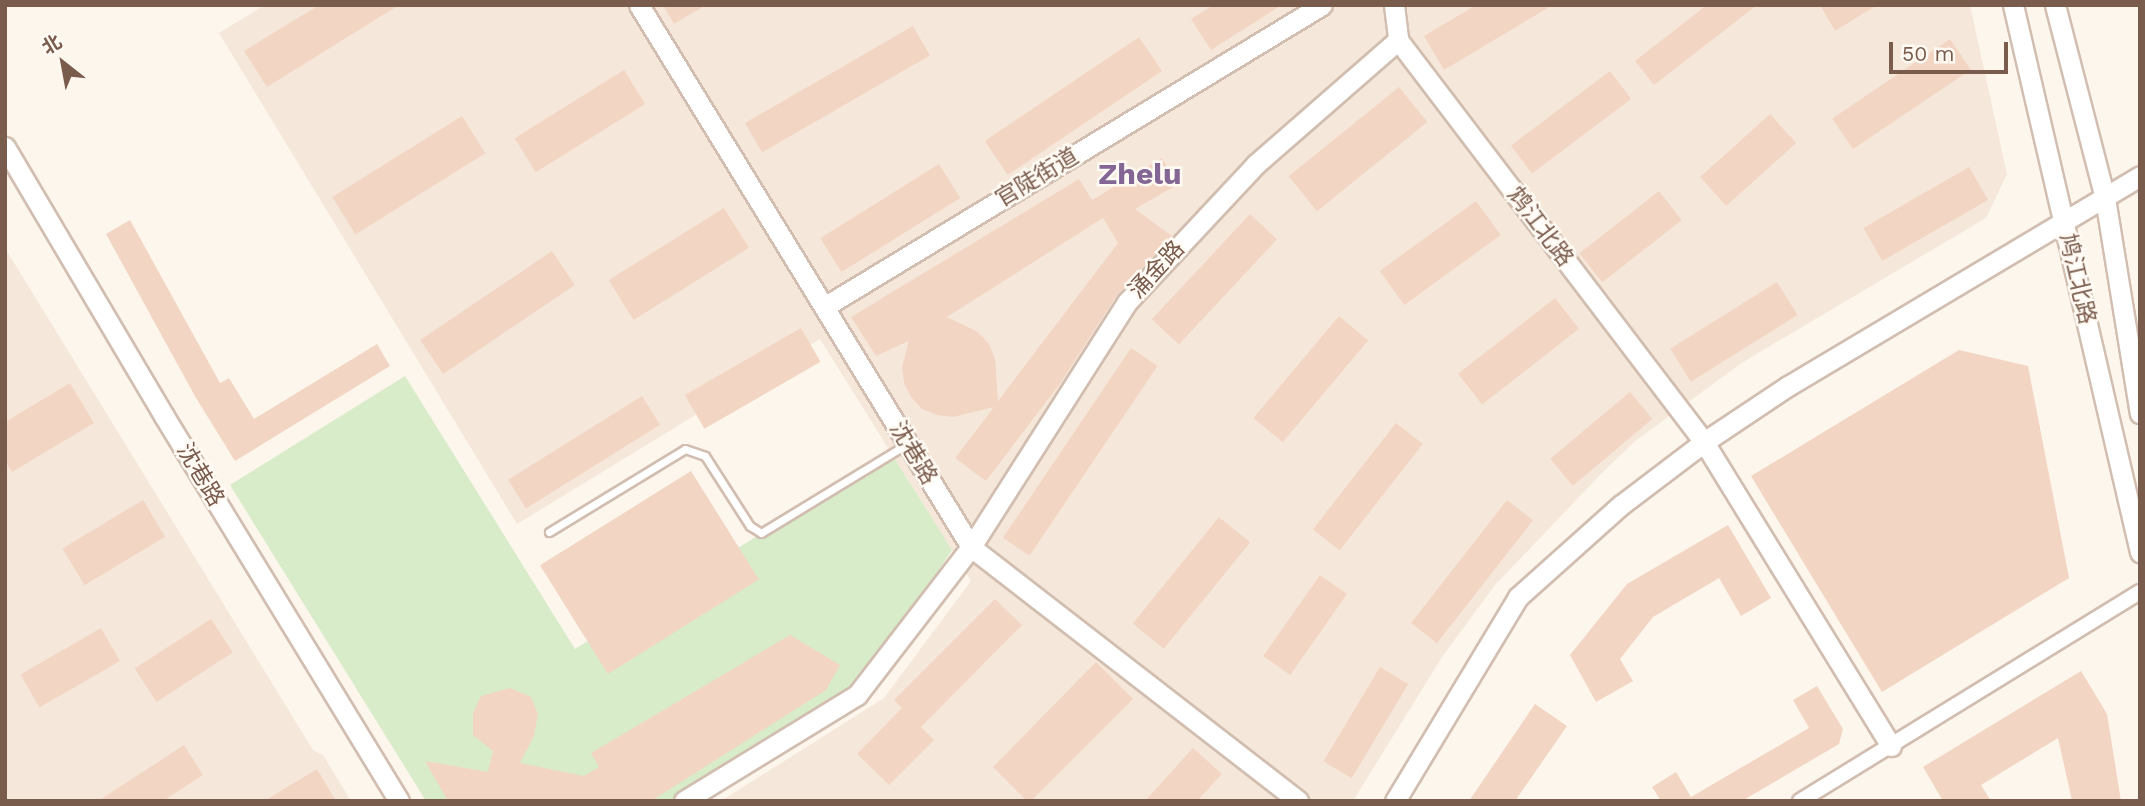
<!DOCTYPE html>
<meta charset="utf-8">
<style>
body{margin:0}
#map{position:relative;width:2145px;height:806px;overflow:hidden;background:#fdf6ec;font-family:"Work Sans","Noto Sans SC",sans-serif}
div>[style]{position:absolute}
.residential>*{inset:0;background:#f5e8da}
.green>*{inset:0;background:#d8ecc9}
.building>*{inset:0;background:#f3d5c3;transform-origin:0 0}
.roads{filter:drop-shadow(2px 0 #d1beb0) drop-shadow(-2px 0 #d1beb0) drop-shadow(0 2px #d1beb0) drop-shadow(0 -2px #d1beb0)}
.lane>*{height:7px;margin:-3.5px;padding:0 3.5px;transform-origin:3.5px;border-radius:3.5px;background:#fff}
.street>*{height:14px;margin:-7px;padding:0 7px;transform-origin:7px;border-radius:7px;background:#fff}
.secondary>*{height:19px;margin:-9.5px;padding:0 9.5px;transform-origin:9.5px;border-radius:9.5px;background:#fff}
span{translate:-50% -50%;white-space:nowrap;text-align:center;line-height:1.15;-webkit-text-stroke:5px #fffaf3;paint-order:stroke}
.street-label{font-size:23px;color:#7a5c4d}
.district-label{font-size:30px;color:#846695;font-weight:700}
.frame{position:absolute;inset:0;border:7px solid #7a5c4d;pointer-events:none}
.north{position:absolute;left:28px;top:28px;width:70px;height:70px;-webkit-text-stroke:5px #fffaf3;paint-order:stroke;rotate:329deg;font-size:19px;font-weight:700;line-height:28px;text-align:center;color:#7a5c4d}
.north::after{content:'';display:block;margin:auto;width:24px;height:32px;background:#7a5c4d;clip-path:polygon(50% 0,100% 100%,50% 72%,0 100%)}
.scale{position:absolute;left:1889px;top:42px;width:119px;height:32px;box-sizing:border-box;border:4px solid #7a5c4d;border-top:0;padding-left:9px;font-size:21px;line-height:24px;white-space:nowrap;color:#7a5c4d;-webkit-text-stroke:5px #fffaf3;paint-order:stroke}
</style>
<div id="map">
<div class="residential">
<i style="clip-path:polygon(265px 5px,1970px 5px,2007px 174px,1986px 218px,1743px 362px,1634px 442px,1601px 474px,1495px 585px,1442px 657px,1353px 801px,721px 801px,884px 698px,971px 581px,820px 339px,517px 524px,219px 33px)"></i>
<i style="clip-path:polygon(5px 248px,313px 750px,323px 755px,351px 801px,5px 801px)"></i>
</div>
<div class="green">
<i style="clip-path:polygon(405px 376px,575px 649px,891px 453px,952px 550px,857px 695px,675px 801px,426px 801px,230px 485px)"></i>
</div>
<div class="building">
<i style="clip-path:polygon(319px 5px,399px 5px,267px 87px,244px 51px)"></i>
<i style="clip-path:polygon(663px 5px,706px 5px,674px 24px)"></i>
<i style="clip-path:polygon(1213px 5px,1282px 5px,1211px 50px,1191px 19px)"></i>
<i style="clip-path:polygon(1476px 5px,1553px 5px,1444px 70px,1424px 36px)"></i>
<i style="clip-path:polygon(1707px 5px,1757px 5px,1654px 85px,1635px 61px)"></i>
<i style="clip-path:polygon(1820px 5px,1877px 5px,1835px 31px)"></i>
<i style="left:913px;top:26px;width:34px;height:194px;rotate:60deg"></i>
<i style="left:1139px;top:37px;width:41px;height:186px;rotate:56deg"></i>
<i style="left:1950px;top:39px;width:37px;height:142px;rotate:56deg"></i>
<i style="left:624px;top:70px;width:40px;height:129px;rotate:58deg"></i>
<i style="left:1610px;top:71px;width:35px;height:124px;rotate:53deg"></i>
<i style="left:1399px;top:87px;width:45px;height:142px;rotate:51deg"></i>
<i style="left:1770px;top:114px;width:39px;height:94px;rotate:48deg"></i>
<i style="left:462px;top:116px;width:44px;height:153px;rotate:58deg"></i>
<i style="clip-path:polygon(evenodd,1162px 158px,1177px 185px,1135px 209px,1172px 236px,1117px 295px,1059px 385px,986px 481px,955px 458px,994px 407px,953px 417px,937px 415px,922px 409px,911px 397px,904px 383px,902px 367px,909px 341px,876px 356px,851px 317px,1079px 179px,1092px 200px,1162px 158px,1103px 218px,1118px 243px,998px 401px,995px 359px,989px 344px,978px 332px,947px 317px,1103px 218px)"></i>
<i style="left:939px;top:164px;width:40px;height:140px;rotate:58deg"></i>
<i style="left:1969px;top:167px;width:38px;height:122px;rotate:60deg"></i>
<i style="left:1659px;top:191px;width:37px;height:101px;rotate:52deg"></i>
<i style="left:1476px;top:201px;width:42px;height:119px;rotate:54deg"></i>
<i style="left:724px;top:208px;width:47px;height:136px;rotate:58deg"></i>
<i style="left:1250px;top:214px;width:37px;height:144px;rotate:43deg"></i>
<i style="clip-path:polygon(130px 220px,220px 383px,229px 378px,254px 419px,377px 344px,390px 366px,235px 461px,196px 398px,106px 234px)"></i>
<i style="left:552px;top:251px;width:41px;height:159px;rotate:56deg"></i>
<i style="left:1777px;top:282px;width:39px;height:126px;rotate:58deg"></i>
<i style="left:1555px;top:298px;width:39px;height:123px;rotate:52deg"></i>
<i style="left:1339px;top:316px;width:38px;height:133px;rotate:40deg"></i>
<i style="left:801px;top:328px;width:39px;height:134px;rotate:60deg"></i>
<i style="left:1131px;top:348px;width:32px;height:229px;rotate:34deg"></i>
<i style="clip-path:polygon(1959px 350px,2028px 366px,2069px 578px,1882px 692px,1751px 476px)"></i>
<i style="clip-path:polygon(70px 383px,94px 423px,12px 472px,5px 461px,5px 422px)"></i>
<i style="left:1630px;top:392px;width:35px;height:104px;rotate:50deg"></i>
<i style="left:642px;top:396px;width:34px;height:158px;rotate:58deg"></i>
<i style="left:1396px;top:423px;width:34px;height:135px;rotate:38deg"></i>
<i style="left:691px;top:471px;width:128px;height:178px;rotate:58deg"></i>
<i style="left:143px;top:500px;width:43px;height:94px;rotate:59deg"></i>
<i style="left:1507px;top:500px;width:33px;height:156px;rotate:38deg"></i>
<i style="left:1219px;top:517px;width:40px;height:137px;rotate:39deg"></i>
<i style="clip-path:polygon(1728px 525px,1771px 598px,1741px 616px,1719px 578px,1653px 617px,1620px 659px,1633px 681px,1596px 702px,1570px 655px,1627px 584px)"></i>
<i style="left:1320px;top:575px;width:33px;height:99px;rotate:35deg"></i>
<i style="clip-path:polygon(995px 599px,1022px 625px,921px 727px,934px 740px,889px 785px,857px 754px,902px 708px,894px 700px)"></i>
<i style="left:211px;top:619px;width:40px;height:91px;rotate:57deg"></i>
<i style="left:101px;top:628px;width:38px;height:93px;rotate:60deg"></i>
<i style="clip-path:polygon(790px 635px,840px 665px,826px 690px,651px 801px,448px 801px,425px 761px,488px 772px,493px 751px,473px 735px,473px 713px,481px 696px,510px 688px,531px 697px,538px 714px,534px 736px,520px 763px,584px 776px,599px 767px,591px 753px)"></i>
<i style="clip-path:polygon(1096px 662px,1133px 699px,1031px 801px,1027px 801px,993px 767px)"></i>
<i style="left:1380px;top:667px;width:33px;height:110px;rotate:31deg"></i>
<i style="clip-path:polygon(2081px 671px,2107px 714px,2121px 801px,2072px 801px,2058px 738px,1981px 785px,1991px 801px,1943px 801px,1923px 767px)"></i>
<i style="clip-path:polygon(1817px 686px,1843px 729px,1839px 744px,1742px 801px,1661px 801px,1652px 787px,1676px 772px,1691px 797px,1809px 728px,1793px 700px)"></i>
<i style="clip-path:polygon(1535px 704px,1567px 726px,1515px 801px,1469px 801px)"></i>
<i style="clip-path:polygon(184px 745px,203px 775px,163px 801px,98px 801px)"></i>
<i style="clip-path:polygon(1193px 748px,1222px 774px,1197px 801px,1145px 801px)"></i>
<i style="clip-path:polygon(317px 769px,336px 801px,264px 801px)"></i>
</div>
<div class="roads">
<div class="lane">
<i style="left:549px;top:532px;width:159px;rotate:-31.4deg"></i>
<i style="left:685px;top:449px;width:21px;rotate:19deg"></i>
<i style="left:705px;top:456px;width:83px;rotate:57.3deg"></i>
<i style="left:750px;top:526px;width:13px;rotate:32deg"></i>
<i style="left:761px;top:533px;width:171px;rotate:-31.4deg"></i>
</div>
<div class="street">
<i style="left:1800px;top:801px;width:399px;rotate:-31.6deg"></i>
</div>
<div class="secondary">
<i style="left:639px;top:5px;width:636px;rotate:58.51deg"></i>
<i style="left:971px;top:547px;width:414px;rotate:37.8deg"></i>
<i style="left:1394px;top:5px;width:35px;rotate:83deg"></i>
<i style="left:1398px;top:40px;width:505px;rotate:52.72deg"></i>
<i style="left:1704px;top:442px;width:357px;rotate:58.4deg"></i>
<i style="left:2013px;top:5px;width:562px;rotate:76.93deg"></i>
<i style="left:2055px;top:5px;width:199px;rotate:75.5deg"></i>
<i style="left:2105px;top:198px;width:218px;rotate:80.8deg"></i>
<i style="left:5px;top:147px;width:312px;rotate:59.4deg"></i>
<i style="left:164px;top:416px;width:451px;rotate:58.6deg"></i>
<i style="left:824px;top:307px;width:582px;rotate:-31.23deg"></i>
<i style="left:684px;top:801px;width:203px;rotate:-31.5deg"></i>
<i style="left:857px;top:695px;width:187px;rotate:-52.4deg"></i>
<i style="left:971px;top:547px;width:290px;rotate:-57.5deg"></i>
<i style="left:1127px;top:302px;width:189px;rotate:-46.9deg"></i>
<i style="left:1256px;top:164px;width:189px;rotate:-41.1deg"></i>
<i style="left:1395px;top:801px;width:238px;rotate:-58.9deg"></i>
<i style="left:1518px;top:597px;width:138px;rotate:-41.8deg"></i>
<i style="left:1621px;top:505px;width:104px;rotate:-37.2deg"></i>
<i style="left:1704px;top:442px;width:101px;rotate:-33.7deg"></i>
<i style="left:1788px;top:386px;width:410px;rotate:-30.8deg"></i>
</div>
</div>
<div class="street-label">
<span style="left:1037px;top:178px;rotate:-31deg">官陡街道</span>
<span style="left:1540px;top:227px;rotate:53deg">鸩江北路</span>
<span style="left:1157px;top:270px;rotate:-47deg">涌金路</span>
<span style="left:2077px;top:279px;rotate:77deg">鸠江北路</span>
<span style="left:913px;top:453px;rotate:59deg">沈巷路</span>
<span style="left:200px;top:475px;rotate:59deg">沈巷路</span>
</div>
<div class="district-label">
<span style="left:1140px;top:174px">Zhelu</span>
</div>
<div class="frame"></div>
<div class="north">北</div>
<div class="scale">50 m</div>
</div>
